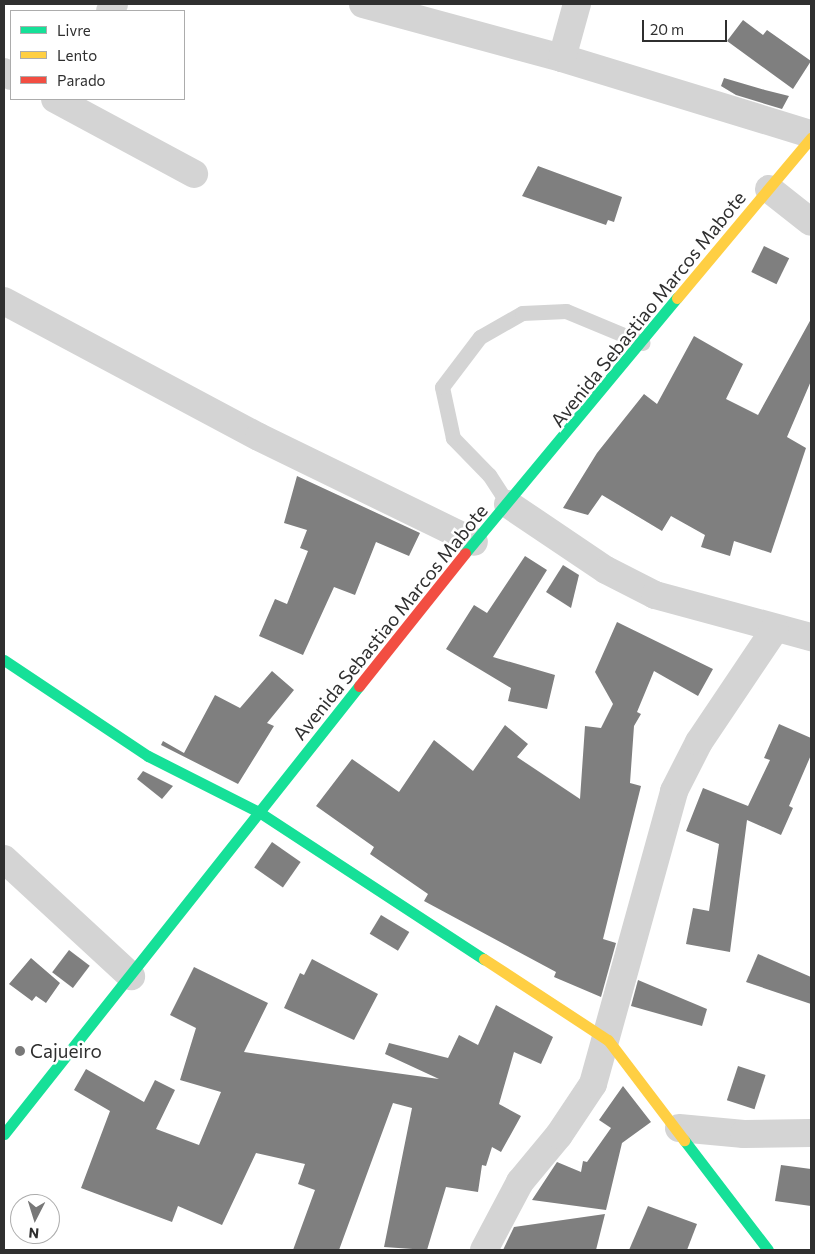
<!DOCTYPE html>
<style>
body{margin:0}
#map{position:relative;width:815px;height:1254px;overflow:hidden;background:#fff;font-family:Commissioner,sans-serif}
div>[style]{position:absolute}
.building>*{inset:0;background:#7f7f7f;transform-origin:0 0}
.lane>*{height:15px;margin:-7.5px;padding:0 7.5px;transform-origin:7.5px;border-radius:7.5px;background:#d4d4d4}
.street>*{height:28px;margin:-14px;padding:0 14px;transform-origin:14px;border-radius:14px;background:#d4d4d4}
.fast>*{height:11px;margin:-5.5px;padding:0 5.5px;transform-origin:5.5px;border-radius:5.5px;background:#16e098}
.slow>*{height:11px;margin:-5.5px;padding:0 5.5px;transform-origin:5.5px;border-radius:5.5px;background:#ffcf43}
.jam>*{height:11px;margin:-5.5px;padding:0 5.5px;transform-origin:5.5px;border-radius:5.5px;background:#f24e42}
.dots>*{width:14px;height:14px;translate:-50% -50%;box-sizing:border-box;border:2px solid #fff;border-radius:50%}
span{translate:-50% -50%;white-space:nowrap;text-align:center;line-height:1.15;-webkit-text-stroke:5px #fff;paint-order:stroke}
.street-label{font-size:19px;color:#2f2f2f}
.poi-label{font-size:19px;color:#2f2f2f}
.left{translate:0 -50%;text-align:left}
.frame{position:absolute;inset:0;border:5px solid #2f2f2f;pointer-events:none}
.legend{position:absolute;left:10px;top:10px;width:175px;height:90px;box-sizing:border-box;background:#fff;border:1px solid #acacac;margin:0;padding:6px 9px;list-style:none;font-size:15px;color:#2f2f2f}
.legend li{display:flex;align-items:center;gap:10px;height:25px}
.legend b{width:25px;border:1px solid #acacac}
.north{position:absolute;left:10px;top:1194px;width:50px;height:50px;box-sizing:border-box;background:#fff;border:1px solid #acacac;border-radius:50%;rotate:185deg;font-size:14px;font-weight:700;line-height:20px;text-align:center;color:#2f2f2f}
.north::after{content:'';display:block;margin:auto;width:18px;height:22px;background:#787878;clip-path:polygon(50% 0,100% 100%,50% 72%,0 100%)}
.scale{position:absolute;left:642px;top:20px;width:85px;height:22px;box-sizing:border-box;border:2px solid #2f2f2f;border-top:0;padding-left:6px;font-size:15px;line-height:18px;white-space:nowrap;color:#2f2f2f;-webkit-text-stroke:4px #fff;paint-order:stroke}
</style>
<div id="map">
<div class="building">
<i style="clip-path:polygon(743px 20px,763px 35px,767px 30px,811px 61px,793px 89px,727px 41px)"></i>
<i style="clip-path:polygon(724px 78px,765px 90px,789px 96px,782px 109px,736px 95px,721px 86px)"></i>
<i style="clip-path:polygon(538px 166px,622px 197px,614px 222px,608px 220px,606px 225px,522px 196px)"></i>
<i style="left:764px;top:246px;width:28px;height:29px;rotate:26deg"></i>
<i style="clip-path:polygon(811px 319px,811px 381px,787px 437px,806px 448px,771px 553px,734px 541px,730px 556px,701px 547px,705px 535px,671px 516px,662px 531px,602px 495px,588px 515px,563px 508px,597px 453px,644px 394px,657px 404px,694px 336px,743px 364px,726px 399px,758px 415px)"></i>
<i style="clip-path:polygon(297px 476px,420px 533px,409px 556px,376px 542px,355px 595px,334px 587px,303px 655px,259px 636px,275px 599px,287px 604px,308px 551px,300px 548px,307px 530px,284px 523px)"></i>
<i style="clip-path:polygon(525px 556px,547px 570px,493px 657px,555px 675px,547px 709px,508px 701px,511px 688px,446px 649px,474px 605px,487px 613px)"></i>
<i style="clip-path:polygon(563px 565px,579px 575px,571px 608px,546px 592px)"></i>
<i style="clip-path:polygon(617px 622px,713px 669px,698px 696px,654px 671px,637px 712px,641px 714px,634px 726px,630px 783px,641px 786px,603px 939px,616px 943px,601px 997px,554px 977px,556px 972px,424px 901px,428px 894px,370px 854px,374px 847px,316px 806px,352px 759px,399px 792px,434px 740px,473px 771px,505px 725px,528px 744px,517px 757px,580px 799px,585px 726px,601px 728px,613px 704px,595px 672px)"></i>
<i style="clip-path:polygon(272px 671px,294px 690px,267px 723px,274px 726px,238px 784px,161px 745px,163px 741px,184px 753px,215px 695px,240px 708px)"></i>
<i style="clip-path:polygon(779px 724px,811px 738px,811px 755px,789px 806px,793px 808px,781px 835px,747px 820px,730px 952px,686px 944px,693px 908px,709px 911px,719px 844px,686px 831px,703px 788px,748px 806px,770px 760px,764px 758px)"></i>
<i style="clip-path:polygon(143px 771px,173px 786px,162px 799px,137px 779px)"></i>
<i style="left:272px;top:842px;width:35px;height:31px;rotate:35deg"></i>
<i style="left:381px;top:915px;width:33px;height:22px;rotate:31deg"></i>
<i style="left:69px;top:950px;width:26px;height:28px;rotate:37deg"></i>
<i style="clip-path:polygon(758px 954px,811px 977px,811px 1004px,746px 982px)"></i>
<i style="clip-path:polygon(31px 958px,60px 983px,46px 1003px,36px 996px,32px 1001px,9px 984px)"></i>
<i style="clip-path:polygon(312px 959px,378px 994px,354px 1040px,284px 1008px,300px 973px,304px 975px)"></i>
<i style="clip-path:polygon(194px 967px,268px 1003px,244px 1052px,439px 1079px,385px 1054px,389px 1043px,448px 1058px,459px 1035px,478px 1045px,496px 1005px,553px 1037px,541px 1064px,514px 1052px,499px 1104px,521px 1116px,501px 1152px,492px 1147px,486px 1166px,482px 1165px,478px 1192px,446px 1187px,427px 1250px,384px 1247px,412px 1108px,393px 1103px,339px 1250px,293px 1250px,315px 1190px,298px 1184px,305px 1164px,256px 1153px,222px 1225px,178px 1206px,172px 1222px,81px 1188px,110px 1111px,74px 1090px,86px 1069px,144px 1102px,155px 1080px,175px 1090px,156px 1129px,199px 1145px,221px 1092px,180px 1080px,196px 1028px,170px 1015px)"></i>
<i style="clip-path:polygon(638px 980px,707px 1009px,702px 1026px,631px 1006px)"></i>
<i style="left:738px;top:1066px;width:29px;height:36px;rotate:18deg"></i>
<i style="clip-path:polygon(623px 1086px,651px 1122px,622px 1143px,606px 1210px,532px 1200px,557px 1162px,581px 1172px,583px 1161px,587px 1162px,611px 1128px,599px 1120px)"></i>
<i style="clip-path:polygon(781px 1165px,811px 1169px,811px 1206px,775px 1201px)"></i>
<i style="clip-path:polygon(648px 1206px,697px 1224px,687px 1250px,629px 1250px)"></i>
<i style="clip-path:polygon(605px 1214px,596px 1250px,503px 1250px,514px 1227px)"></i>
</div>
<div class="lane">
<i style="left:508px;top:504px;width:35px;rotate:-123deg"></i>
<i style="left:489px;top:475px;width:52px;rotate:-134.2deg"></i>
<i style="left:453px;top:438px;width:52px;rotate:-102.2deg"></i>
<i style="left:442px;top:387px;width:63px;rotate:-52.8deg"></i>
<i style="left:480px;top:337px;width:48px;rotate:-29.7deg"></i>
<i style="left:522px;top:313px;width:44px;rotate:-2.6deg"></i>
<i style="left:566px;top:311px;width:83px;rotate:22.6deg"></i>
</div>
<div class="street">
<i style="left:363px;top:4px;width:206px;rotate:15.2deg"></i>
<i style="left:562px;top:58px;width:260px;rotate:17deg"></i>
<i style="left:110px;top:11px;width:8px;rotate:-60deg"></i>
<i style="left:562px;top:58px;width:56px;rotate:-74.5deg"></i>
<i style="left:4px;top:72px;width:8px;rotate:30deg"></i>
<i style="left:55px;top:99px;width:158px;rotate:28.3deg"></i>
<i style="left:769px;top:189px;width:53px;rotate:38.2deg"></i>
<i style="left:4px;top:301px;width:289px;rotate:28.1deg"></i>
<i style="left:259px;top:437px;width:239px;rotate:26deg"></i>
<i style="left:508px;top:504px;width:118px;rotate:34deg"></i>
<i style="left:606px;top:570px;width:55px;rotate:27deg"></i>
<i style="left:655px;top:595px;width:162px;rotate:15.1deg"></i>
<i style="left:4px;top:859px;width:173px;rotate:42.7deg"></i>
<i style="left:679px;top:1128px;width:65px;rotate:5.3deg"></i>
<i style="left:744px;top:1134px;width:67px;rotate:-0.9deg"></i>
<i style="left:484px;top:1250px;width:77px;rotate:-62.1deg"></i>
<i style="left:520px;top:1182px;width:61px;rotate:-50.3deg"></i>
<i style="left:559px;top:1135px;width:61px;rotate:-56.3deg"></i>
<i style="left:593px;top:1084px;width:304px;rotate:-74.5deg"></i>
<i style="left:674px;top:791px;width:55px;rotate:-63deg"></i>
<i style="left:699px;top:742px;width:136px;rotate:-56.1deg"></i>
</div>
<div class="fast">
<i style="left:465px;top:553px;width:332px;rotate:-50.3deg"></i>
<i style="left:4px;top:660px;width:173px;rotate:33.7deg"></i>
<i style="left:148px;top:756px;width:124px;rotate:26.8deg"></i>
<i style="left:259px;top:812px;width:269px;rotate:33.2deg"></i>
<i style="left:4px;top:1134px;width:572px;rotate:-51.61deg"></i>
<i style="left:684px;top:1140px;width:138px;rotate:52.6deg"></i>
</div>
<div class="slow">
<i style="left:677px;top:298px;width:209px;rotate:-50.1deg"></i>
<i style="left:484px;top:959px;width:148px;rotate:33.2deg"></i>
<i style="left:608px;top:1040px;width:126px;rotate:52.8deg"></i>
</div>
<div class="jam">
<i style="left:359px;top:686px;width:170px;rotate:-51.4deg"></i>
</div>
<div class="dots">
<i style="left:20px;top:1051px;background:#787878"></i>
</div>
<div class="street-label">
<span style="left:648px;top:309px;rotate:-51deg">Avenida Sebastiao Marcos Mabote</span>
<span style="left:390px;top:622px;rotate:-51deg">Avenida Sebastiao Marcos Mabote</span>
</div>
<div class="poi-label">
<span class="left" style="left:30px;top:1051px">Cajueiro</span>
</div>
<div class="frame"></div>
<ul class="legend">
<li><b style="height:6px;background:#16e098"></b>Livre</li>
<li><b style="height:6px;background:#ffcf43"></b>Lento</li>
<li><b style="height:6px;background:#f24e42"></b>Parado</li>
</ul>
<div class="north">N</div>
<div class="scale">20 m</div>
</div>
